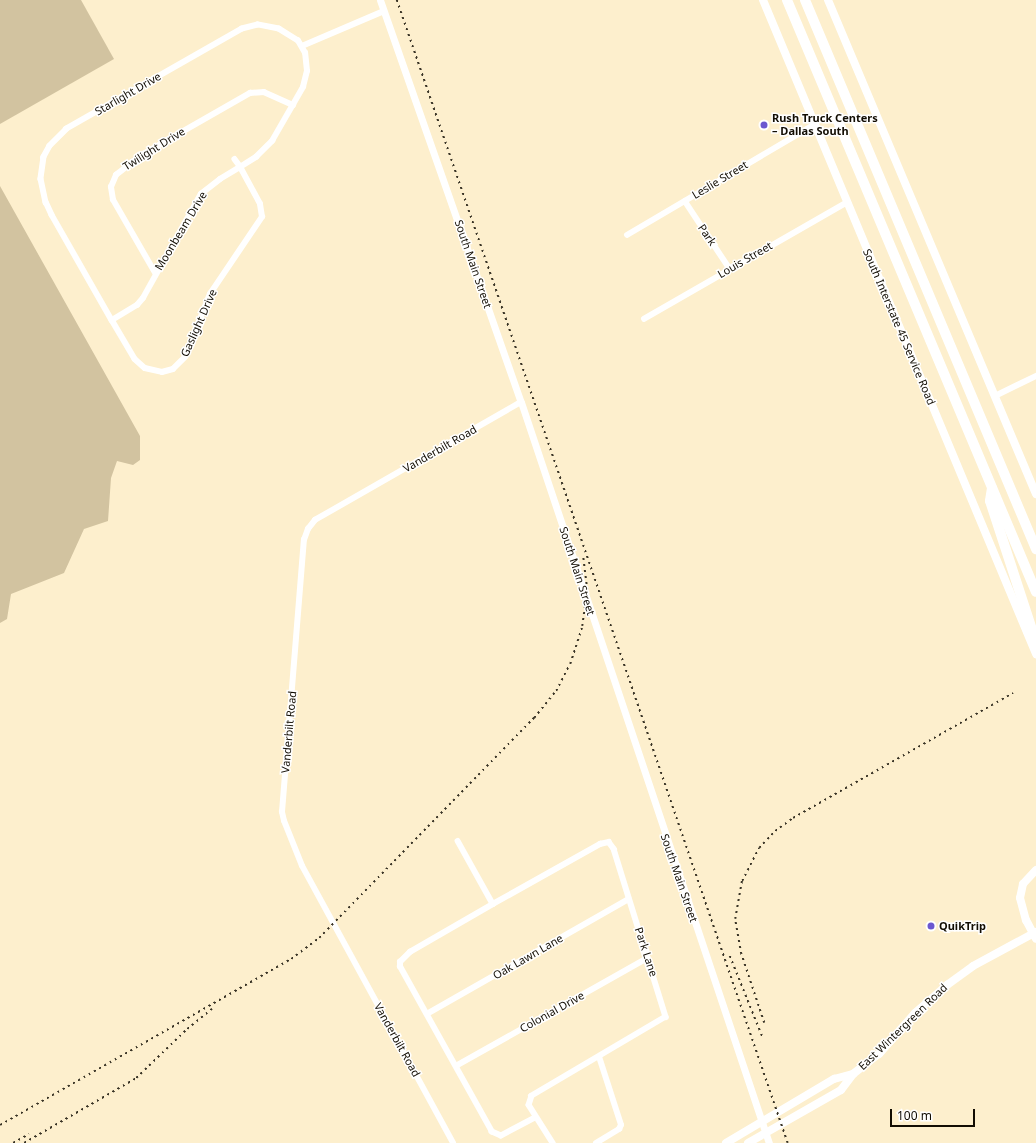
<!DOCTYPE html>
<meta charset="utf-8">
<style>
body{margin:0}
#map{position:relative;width:1036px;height:1143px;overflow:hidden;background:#fdefcd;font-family:"Noto Sans",sans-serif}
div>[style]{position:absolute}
.green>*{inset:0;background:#d2c3a0}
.minor>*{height:5.5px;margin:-2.75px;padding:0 2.75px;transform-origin:2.75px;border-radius:2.75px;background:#fff}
.tertiary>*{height:7px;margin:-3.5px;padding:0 3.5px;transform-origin:3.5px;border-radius:3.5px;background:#fff}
.secondary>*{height:8px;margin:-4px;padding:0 4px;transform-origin:4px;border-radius:4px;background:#fff}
.motorway>*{height:10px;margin:-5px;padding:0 5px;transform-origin:5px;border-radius:5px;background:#fff}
.rail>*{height:1.5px;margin-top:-0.75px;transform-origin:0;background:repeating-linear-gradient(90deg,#3a3426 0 2px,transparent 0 6px)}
.dots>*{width:11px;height:11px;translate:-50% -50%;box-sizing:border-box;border:2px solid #fff;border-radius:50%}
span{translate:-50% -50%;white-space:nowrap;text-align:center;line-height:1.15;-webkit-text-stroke:3px #fff;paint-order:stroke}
.street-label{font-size:11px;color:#120d03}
.poi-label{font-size:11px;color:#120d03;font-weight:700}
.left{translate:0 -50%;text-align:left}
.scale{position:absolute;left:890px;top:1109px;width:85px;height:18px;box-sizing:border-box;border:2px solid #120d03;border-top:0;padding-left:5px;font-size:12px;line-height:14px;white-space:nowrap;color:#120d03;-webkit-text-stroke:3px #fff;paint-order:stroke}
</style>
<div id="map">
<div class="green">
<i style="clip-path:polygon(0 0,81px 0,114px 59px,0 124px)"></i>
<i style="clip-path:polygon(0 186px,140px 436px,140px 460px,133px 465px,117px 461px,111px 478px,108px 521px,84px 529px,64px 573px,11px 594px,7px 619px,0 623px)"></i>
</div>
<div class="minor">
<i style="left:302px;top:46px;width:89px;rotate:-23.1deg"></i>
<i style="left:685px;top:201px;width:82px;rotate:56.5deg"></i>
<i style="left:627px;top:235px;width:217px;rotate:-30.5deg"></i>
<i style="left:155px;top:273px;width:84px;rotate:-119.9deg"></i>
<i style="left:113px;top:200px;width:13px;rotate:-99deg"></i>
<i style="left:111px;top:187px;width:13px;rotate:-67deg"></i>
<i style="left:116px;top:175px;width:31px;rotate:-38deg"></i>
<i style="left:140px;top:156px;width:127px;rotate:-29.8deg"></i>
<i style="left:250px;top:93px;width:14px;rotate:-4deg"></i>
<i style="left:264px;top:92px;width:32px;rotate:24deg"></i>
<i style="left:644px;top:319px;width:233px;rotate:-29.9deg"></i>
<i style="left:112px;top:320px;width:29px;rotate:-31deg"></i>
<i style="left:137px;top:305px;width:9px;rotate:-49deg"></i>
<i style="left:143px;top:298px;width:119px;rotate:-60.9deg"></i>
<i style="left:201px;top:194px;width:24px;rotate:-38deg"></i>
<i style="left:220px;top:179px;width:23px;rotate:-31deg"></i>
<i style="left:240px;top:167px;width:19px;rotate:-32deg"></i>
<i style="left:256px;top:157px;width:23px;rotate:-45deg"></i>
<i style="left:272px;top:141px;width:62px;rotate:-60.1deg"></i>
<i style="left:303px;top:87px;width:16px;rotate:-76deg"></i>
<i style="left:307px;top:71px;width:18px;rotate:-96deg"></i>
<i style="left:305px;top:53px;width:14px;rotate:-120deg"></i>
<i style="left:298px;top:41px;width:22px;rotate:-148deg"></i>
<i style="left:279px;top:29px;width:21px;rotate:-169deg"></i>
<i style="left:258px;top:25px;width:16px;rotate:166deg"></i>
<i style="left:242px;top:29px;width:202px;rotate:150.3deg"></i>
<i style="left:67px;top:129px;width:24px;rotate:135deg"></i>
<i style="left:50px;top:146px;width:13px;rotate:119deg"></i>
<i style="left:44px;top:157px;width:22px;rotate:98deg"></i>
<i style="left:41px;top:179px;width:24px;rotate:78deg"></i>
<i style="left:46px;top:202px;width:14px;rotate:65deg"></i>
<i style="left:52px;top:215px;width:121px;rotate:60.3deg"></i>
<i style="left:112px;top:320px;width:45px;rotate:59.5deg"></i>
<i style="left:135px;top:359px;width:13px;rotate:42deg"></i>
<i style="left:145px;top:368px;width:17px;rotate:13deg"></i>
<i style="left:162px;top:372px;width:11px;rotate:-15deg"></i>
<i style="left:173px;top:369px;width:17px;rotate:-45deg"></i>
<i style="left:185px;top:357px;width:68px;rotate:-68.4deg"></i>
<i style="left:210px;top:294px;width:93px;rotate:-56deg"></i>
<i style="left:262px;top:217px;width:13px;rotate:-99deg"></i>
<i style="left:260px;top:204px;width:42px;rotate:-118.4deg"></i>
<i style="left:240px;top:167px;width:9px;rotate:-126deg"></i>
<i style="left:995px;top:396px;width:46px;rotate:-26deg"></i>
<i style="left:458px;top:841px;width:72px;rotate:60.9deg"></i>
<i style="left:427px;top:1014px;width:232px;rotate:-29.7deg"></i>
<i style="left:456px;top:1066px;width:220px;rotate:-29.4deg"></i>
<i style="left:535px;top:1118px;width:38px;rotate:152deg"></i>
<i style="left:501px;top:1136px;width:10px;rotate:-156deg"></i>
<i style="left:492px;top:1132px;width:189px;rotate:-119.1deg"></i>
<i style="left:400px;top:967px;width:5px;rotate:-90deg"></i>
<i style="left:400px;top:962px;width:14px;rotate:-45deg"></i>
<i style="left:410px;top:952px;width:96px;rotate:-30deg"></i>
<i style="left:493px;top:904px;width:123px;rotate:-29.3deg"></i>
<i style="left:600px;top:844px;width:9px;rotate:-13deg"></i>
<i style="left:609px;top:842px;width:9px;rotate:54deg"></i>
<i style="left:614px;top:849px;width:176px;rotate:72.8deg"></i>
<i style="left:666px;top:1017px;width:156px;rotate:149.5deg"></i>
<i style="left:532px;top:1096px;width:9px;rotate:108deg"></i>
<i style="left:529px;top:1105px;width:45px;rotate:57.7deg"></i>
<i style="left:453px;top:1143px;width:315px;rotate:-118.6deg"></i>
<i style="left:302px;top:866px;width:48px;rotate:-111.8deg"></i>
<i style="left:284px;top:821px;width:9px;rotate:-103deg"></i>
<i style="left:282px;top:812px;width:273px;rotate:-85.4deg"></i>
<i style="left:304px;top:540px;width:12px;rotate:-70deg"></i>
<i style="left:308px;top:529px;width:11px;rotate:-52deg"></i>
<i style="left:315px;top:520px;width:237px;rotate:-29.8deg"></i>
<i style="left:596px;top:1143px;width:27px;rotate:-31deg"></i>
<i style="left:619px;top:1129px;width:4px;rotate:-63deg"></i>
<i style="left:621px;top:1125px;width:71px;rotate:-107.9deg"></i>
</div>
<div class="tertiary">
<i style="left:380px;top:0;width:426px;rotate:70.7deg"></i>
<i style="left:521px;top:402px;width:781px;rotate:71.5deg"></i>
</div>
<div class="secondary">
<i style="left:763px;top:0;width:709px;rotate:67.34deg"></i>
<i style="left:828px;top:0;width:536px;rotate:67.17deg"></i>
<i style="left:1036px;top:870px;width:19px;rotate:133deg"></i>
<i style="left:1023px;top:884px;width:14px;rotate:102deg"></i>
<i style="left:1020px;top:898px;width:23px;rotate:75deg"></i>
<i style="left:1026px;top:920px;width:21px;rotate:62deg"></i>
<i style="left:726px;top:1143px;width:126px;rotate:-30.7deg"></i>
<i style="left:834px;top:1079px;width:20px;rotate:-15deg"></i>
<i style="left:748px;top:1143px;width:107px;rotate:-29.7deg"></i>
<i style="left:841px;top:1090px;width:20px;rotate:-53deg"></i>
<i style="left:853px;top:1074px;width:33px;rotate:-38deg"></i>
<i style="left:879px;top:1054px;width:55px;rotate:-48.7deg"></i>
<i style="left:915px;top:1013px;width:43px;rotate:-41.2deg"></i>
<i style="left:947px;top:985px;width:32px;rotate:-36deg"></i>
<i style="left:973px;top:966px;width:72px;rotate:-28.4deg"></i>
</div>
<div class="motorway">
<i style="left:787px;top:0;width:642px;rotate:67.19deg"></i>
<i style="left:805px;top:0;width:596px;rotate:67.18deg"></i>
<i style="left:992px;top:488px;width:13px;rotate:99deg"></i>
<i style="left:990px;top:501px;width:148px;rotate:71.9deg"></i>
</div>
<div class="rail">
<i style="left:397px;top:0;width:1208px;rotate:71.12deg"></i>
<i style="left:730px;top:956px;width:88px;rotate:68.1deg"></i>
<i style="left:764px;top:1023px;width:73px;rotate:-108.4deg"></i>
<i style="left:741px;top:954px;width:36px;rotate:-100deg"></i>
<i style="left:735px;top:919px;width:39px;rotate:-80deg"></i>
<i style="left:742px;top:881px;width:37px;rotate:-63deg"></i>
<i style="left:759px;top:848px;width:23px;rotate:-47deg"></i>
<i style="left:775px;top:831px;width:22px;rotate:-36deg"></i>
<i style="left:793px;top:818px;width:253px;rotate:-29.6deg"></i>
<i style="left:0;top:1125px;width:335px;rotate:-29.7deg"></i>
<i style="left:291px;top:959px;width:35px;rotate:-37deg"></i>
<i style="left:319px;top:938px;width:308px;rotate:-45.7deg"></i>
<i style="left:534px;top:718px;width:35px;rotate:-51deg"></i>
<i style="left:556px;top:691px;width:30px;rotate:-63deg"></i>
<i style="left:570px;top:664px;width:40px;rotate:-72deg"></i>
<i style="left:582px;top:626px;width:36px;rotate:-82deg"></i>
<i style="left:587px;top:590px;width:34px;rotate:-97deg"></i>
<i style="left:13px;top:1143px;width:18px;rotate:-29deg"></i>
<i style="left:24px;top:1143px;width:129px;rotate:-30.1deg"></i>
<i style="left:136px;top:1078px;width:71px;rotate:-43.9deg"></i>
<i style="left:187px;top:1029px;width:32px;rotate:-39deg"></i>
</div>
<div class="dots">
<i style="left:764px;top:125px;background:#6b57d0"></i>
<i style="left:931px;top:926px;background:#6b57d0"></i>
</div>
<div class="street-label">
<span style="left:128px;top:94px;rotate:-30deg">Starlight Drive</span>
<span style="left:154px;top:149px;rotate:-32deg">Twilight Drive</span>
<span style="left:720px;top:180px;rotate:-31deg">Leslie Street</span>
<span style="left:181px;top:231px;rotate:-59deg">Moonbeam Drive</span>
<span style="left:707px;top:235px;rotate:56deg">Park</span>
<span style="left:745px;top:260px;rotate:-30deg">Louis Street</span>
<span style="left:473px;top:264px;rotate:71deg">South Main Street</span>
<span style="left:199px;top:323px;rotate:-66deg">Gaslight Drive</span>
<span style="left:899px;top:327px;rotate:67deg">South Interstate 45 Service Road</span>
<span style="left:440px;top:449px;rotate:-30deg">Vanderbilt Road</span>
<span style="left:577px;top:571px;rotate:72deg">South Main Street</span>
<span style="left:289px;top:732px;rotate:-85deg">Vanderbilt Road</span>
<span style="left:679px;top:878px;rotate:71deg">South Main Street</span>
<span style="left:646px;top:952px;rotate:72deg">Park Lane</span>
<span style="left:528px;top:957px;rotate:-30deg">Oak Lawn Lane</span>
<span style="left:552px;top:1012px;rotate:-29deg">Colonial Drive</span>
<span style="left:903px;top:1027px;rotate:-44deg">East Wintergreen Road</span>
<span style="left:397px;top:1040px;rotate:61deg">Vanderbilt Road</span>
</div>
<div class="poi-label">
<span class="left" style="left:772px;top:125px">Rush Truck Centers<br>– Dallas South</span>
<span class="left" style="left:939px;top:926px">QuikTrip</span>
</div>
<div class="scale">100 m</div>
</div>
